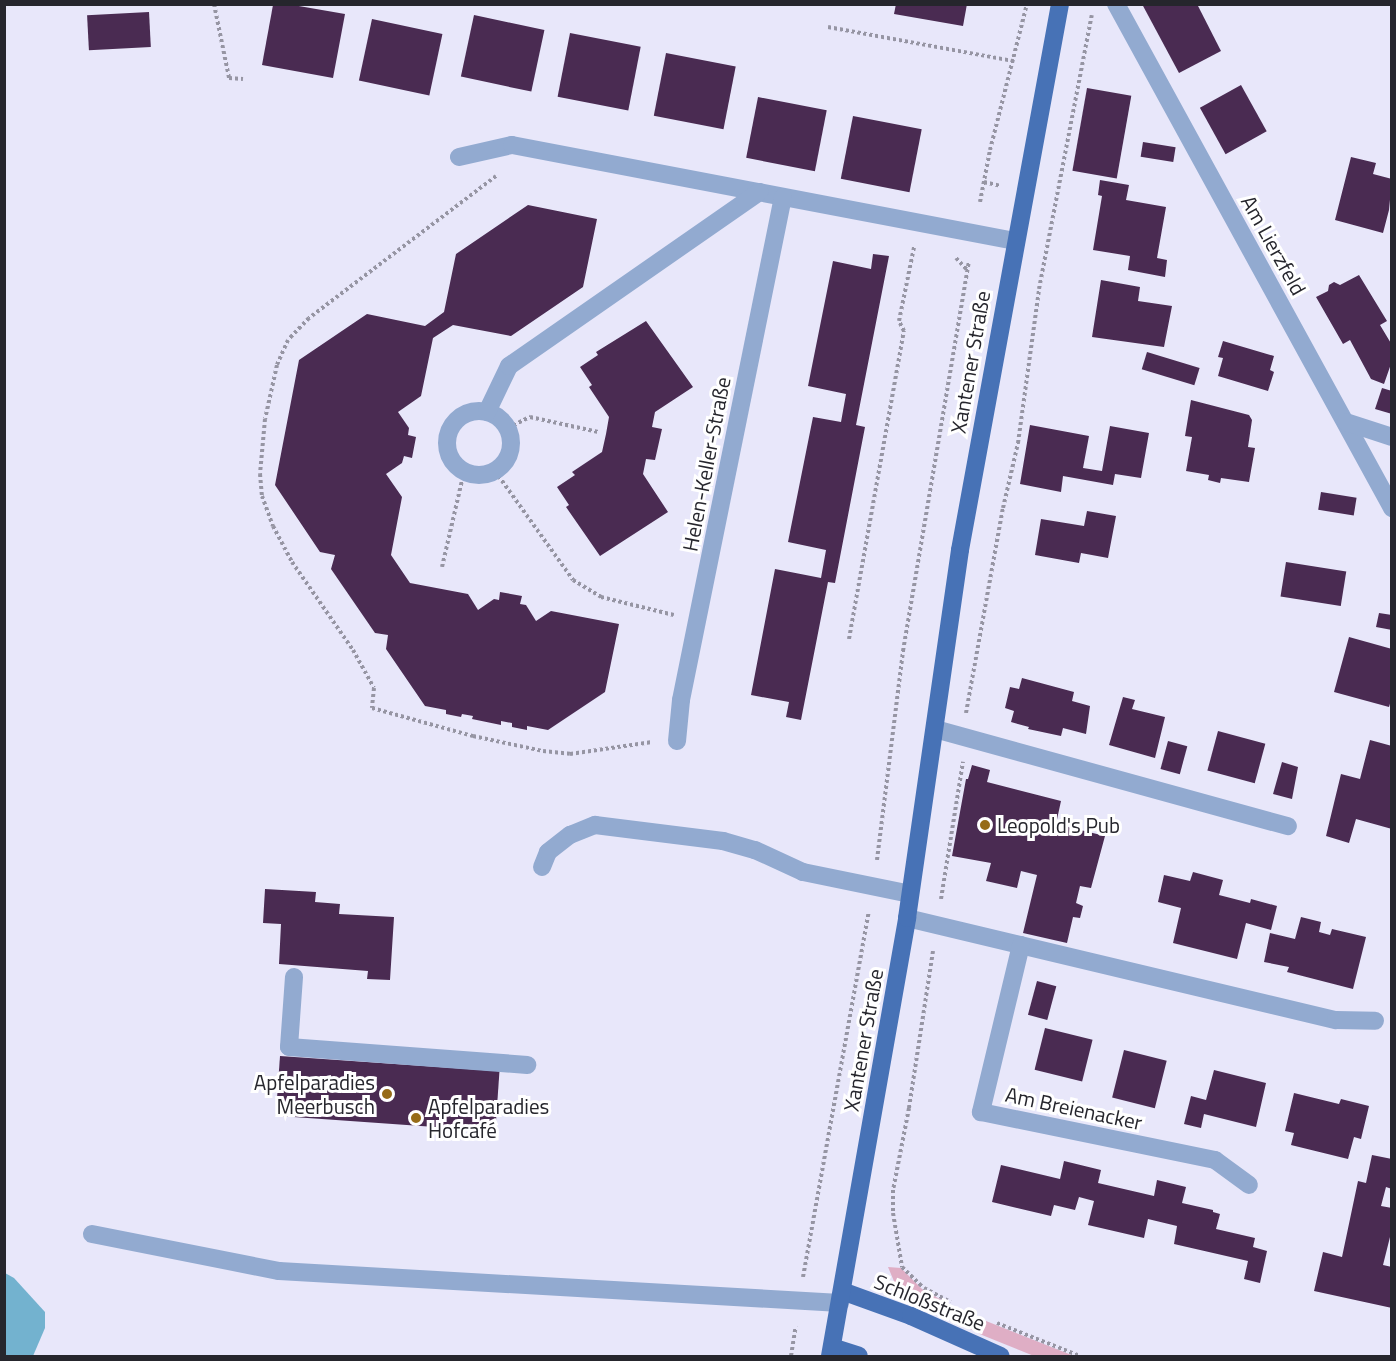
<!DOCTYPE html>
<meta charset="utf-8">
<style>
body{margin:0}
#map{position:relative;width:1396px;height:1361px;overflow:hidden;background:#e8e7fa;font-family:"Titillium Web",sans-serif}
div>[style]{position:absolute}
.green>*{inset:0;background:#dfaec5}
.water>*{inset:0;background:#73b2cf}
.building>*{inset:0;background:#4a2b52;transform-origin:0 0}
.path>*{height:4px;margin-top:-2px;transform-origin:0;background:repeating-linear-gradient(90deg,#9695a3 0 3px,transparent 0 6px)}
.minor>*{height:18px;margin:-9px;padding:0 9px;transform-origin:9px;border-radius:9px;background:#92aad0}
.minor>.ring{margin:-9px;padding:0;box-sizing:content-box;background:none;border:18px solid #92aad0;border-radius:50%}
.major>*{height:18px;margin:-9px;padding:0 9px;transform-origin:9px;border-radius:9px;background:#4772b6}
.dots>*{width:16px;height:16px;translate:-50% -50%;box-sizing:border-box;border:3px solid #fff;border-radius:50%}
span{translate:-50% -50%;white-space:nowrap;text-align:center;line-height:1.15;-webkit-text-stroke:6px #fff;paint-order:stroke}
.street-label{font-size:21px;color:#26262d}
.poi-label{font-size:21px;color:#26262d}
.left{translate:0 -50%;text-align:left}
.right{translate:-100% -50%;text-align:right}
.frame{position:absolute;inset:0;border:6px solid #26262d;pointer-events:none}
</style>
<div id="map">
<div class="green">
<i style="clip-path:polygon(888px 1267px,901px 1268px,922px 1289px,961px 1311px,1074px 1356px,1034px 1356px,982px 1335px,913px 1300px,896px 1286px)"></i>
</div>
<div class="water">
<i style="clip-path:polygon(5px 1273px,14px 1278px,45px 1312px,45px 1328px,33px 1356px,5px 1356px)"></i>
</div>
<div class="building">
<i style="clip-path:polygon(896px 4px,967px 4px,963px 26px,894px 14px)"></i>
<i style="clip-path:polygon(1142px 4px,1197px 4px,1221px 51px,1179px 73px)"></i>
<i style="clip-path:polygon(273px 5px,293px 5px,345px 14px,333px 78px,262px 65px)"></i>
<i style="left:149px;top:12px;width:35px;height:62px;rotate:87deg"></i>
<i style="left:474px;top:15px;width:72px;height:63px;rotate:12deg"></i>
<i style="left:372px;top:19px;width:72px;height:63px;rotate:12deg"></i>
<i style="left:570px;top:33px;width:72px;height:65px;rotate:11deg"></i>
<i style="left:666px;top:53px;width:71px;height:64px;rotate:11deg"></i>
<i style="left:1241px;top:85px;width:53px;height:47px;rotate:61deg"></i>
<i style="left:1087px;top:88px;width:45px;height:84px;rotate:10deg"></i>
<i style="left:758px;top:97px;width:70px;height:62px;rotate:11deg"></i>
<i style="left:853px;top:116px;width:70px;height:64px;rotate:11deg"></i>
<i style="left:1143px;top:142px;width:33px;height:15px;rotate:9deg"></i>
<i style="clip-path:polygon(1351px 157px,1376px 163px,1373px 174px,1392px 179px,1389px 210px,1383px 233px,1335px 220px)"></i>
<i style="clip-path:polygon(1100px 180px,1129px 185px,1126px 200px,1166px 207px,1157px 258px,1167px 260px,1165px 277px,1128px 270px,1130px 256px,1093px 250px,1102px 196px,1098px 195px)"></i>
<i style="clip-path:polygon(528px 205px,597px 219px,583px 287px,511px 336px,453px 325px,433px 338px,421px 396px,398px 412px,409px 428px,408px 435px,416px 437px,412px 458px,404px 456px,402px 463px,386px 474px,402px 497px,391px 555px,410px 583px,468px 594px,478px 610px,494px 599px,499px 600px,500px 592px,522px 596px,520px 604px,526px 605px,536px 621px,551px 611px,619px 624px,605px 692px,548px 730px,527px 726px,527px 730px,512px 727px,512px 723px,501px 721px,501px 725px,472px 719px,473px 716px,462px 714px,461px 717px,446px 714px,446px 710px,425px 706px,386px 649px,388px 635px,375px 633px,331px 569px,335px 555px,320px 552px,275px 485px,299px 360px,367px 314px,425px 326px,444px 312px,456px 254px)"></i>
<i style="clip-path:polygon(873px 254px,889px 256px,856px 425px,865px 427px,835px 583px,828px 582px,801px 720px,786px 717px,789px 702px,751px 695px,775px 569px,821px 578px,826px 550px,788px 542px,813px 417px,841px 422px,846px 394px,808px 386px,833px 261px,871px 269px)"></i>
<i style="clip-path:polygon(1359px 275px,1387px 321px,1380px 325px,1392px 345px,1392px 361px,1384px 384px,1371px 379px,1350px 340px,1343px 344px,1316px 297px,1328px 291px,1329px 285px,1334px 282px,1340px 285px)"></i>
<i style="clip-path:polygon(1101px 280px,1140px 287px,1138px 301px,1172px 306px,1164px 347px,1092px 337px)"></i>
<i style="clip-path:polygon(646px 321px,693px 387px,655px 412px,652px 427px,662px 429px,655px 460px,646px 459px,643px 474px,668px 512px,600px 556px,566px 507px,569px 505px,557px 487px,575px 475px,572px 472px,602px 452px,606px 434px,609px 417px,589px 387px,592px 385px,580px 367px,598px 355px,596px 352px)"></i>
<i style="clip-path:polygon(1223px 341px,1274px 356px,1270px 370px,1274px 372px,1268px 391px,1218px 376px,1223px 358px,1218px 357px)"></i>
<i style="left:1147px;top:352px;width:55px;height:18px;rotate:17deg"></i>
<i style="clip-path:polygon(1382px 388px,1392px 391px,1392px 414px,1375px 409px)"></i>
<i style="clip-path:polygon(1191px 400px,1249px 415px,1252px 420px,1248px 447px,1255px 448px,1249px 482px,1221px 478px,1220px 483px,1208px 480px,1209px 475px,1186px 471px,1192px 437px,1185px 436px)"></i>
<i style="clip-path:polygon(1030px 425px,1089px 436px,1083px 468px,1102px 471px,1110px 426px,1149px 433px,1141px 478px,1115px 474px,1113px 485px,1063px 476px,1061px 492px,1020px 484px)"></i>
<i style="left:1321px;top:492px;width:36px;height:18px;rotate:9deg"></i>
<i style="clip-path:polygon(1087px 511px,1116px 516px,1108px 558px,1081px 553px,1079px 563px,1035px 555px,1041px 519px,1084px 526px)"></i>
<i style="left:1286px;top:562px;width:61px;height:35px;rotate:9deg"></i>
<i style="clip-path:polygon(1379px 613px,1392px 615px,1392px 630px,1376px 627px)"></i>
<i style="clip-path:polygon(1349px 637px,1392px 649px,1392px 697px,1389px 707px,1334px 692px)"></i>
<i style="clip-path:polygon(1022px 678px,1074px 692px,1072px 701px,1090px 706px,1086px 734px,1063px 728px,1061px 736px,1028px 729px,1029px 727px,1011px 722px,1014px 711px,1005px 708px,1010px 687px,1019px 689px)"></i>
<i style="clip-path:polygon(1123px 697px,1135px 700px,1132px 709px,1165px 717px,1155px 758px,1109px 745px)"></i>
<i style="left:1218px;top:731px;width:49px;height:41px;rotate:15deg"></i>
<i style="clip-path:polygon(1370px 740px,1392px 746px,1392px 829px,1356px 819px,1349px 843px,1326px 836px,1341px 774px,1360px 779px)"></i>
<i style="left:1168px;top:741px;width:20px;height:29px;rotate:15deg"></i>
<i style="clip-path:polygon(1282px 762px,1298px 767px,1292px 799px,1273px 794px)"></i>
<i style="clip-path:polygon(972px 765px,990px 770px,987px 782px,1061px 801px,1056px 824px,1105px 836px,1091px 888px,1080px 886px,1076px 903px,1083px 906px,1080px 918px,1073px 917px,1067px 943px,1023px 933px,1037px 875px,1021px 871px,1017px 888px,986px 881px,991px 863px,952px 856px,966px 779px,968px 779px)"></i>
<i style="clip-path:polygon(1193px 872px,1223px 880px,1219px 895px,1250px 903px,1251px 899px,1277px 906px,1271px 930px,1246px 923px,1237px 959px,1173px 943px,1181px 908px,1158px 902px,1164px 875px,1190px 881px)"></i>
<i style="clip-path:polygon(265px 889px,316px 892px,315px 902px,340px 904px,339px 914px,394px 917px,390px 980px,367px 979px,368px 971px,279px 964px,281px 924px,263px 923px)"></i>
<i style="clip-path:polygon(1301px 917px,1321px 922px,1319px 932px,1330px 935px,1332px 929px,1366px 937px,1353px 989px,1287px 972px,1289px 967px,1264px 962px,1270px 933px,1295px 939px)"></i>
<i style="left:1037px;top:981px;width:20px;height:35px;rotate:15deg"></i>
<i style="left:1045px;top:1028px;width:49px;height:43px;rotate:14deg"></i>
<i style="left:1124px;top:1050px;width:44px;height:49px;rotate:14deg"></i>
<i style="left:280px;top:1056px;width:220px;height:60px;rotate:4deg"></i>
<i style="clip-path:polygon(1214px 1070px,1266px 1083px,1256px 1127px,1204px 1114px,1201px 1128px,1184px 1124px,1191px 1096px,1206px 1100px)"></i>
<i style="clip-path:polygon(1294px 1093px,1339px 1104px,1341px 1099px,1369px 1106px,1361px 1139px,1354px 1137px,1348px 1159px,1291px 1145px,1294px 1133px,1285px 1131px)"></i>
<i style="clip-path:polygon(1372px 1155px,1392px 1159px,1392px 1189px,1386px 1187px,1381px 1206px,1392px 1208px,1392px 1229px,1383px 1265px,1392px 1267px,1392px 1308px,1314px 1291px,1323px 1252px,1342px 1257px,1358px 1181px,1366px 1183px)"></i>
<i style="clip-path:polygon(1064px 1161px,1101px 1170px,1098px 1183px,1154px 1196px,1157px 1180px,1186px 1187px,1182px 1203px,1213px 1210px,1213px 1212px,1220px 1214px,1216px 1229px,1255px 1238px,1253px 1247px,1267px 1251px,1260px 1283px,1244px 1279px,1248px 1261px,1174px 1244px,1177px 1226px,1148px 1219px,1144px 1238px,1088px 1225px,1094px 1201px,1079px 1197px,1075px 1210px,1054px 1205px,1051px 1216px,992px 1202px,1001px 1165px,1060px 1179px)"></i>
</div>
<div class="path">
<i style="left:214px;top:4px;width:76px;rotate:78.5deg"></i>
<i style="left:229px;top:78px;width:14px;rotate:4deg"></i>
<i style="left:828px;top:27px;width:189px;rotate:10.4deg"></i>
<i style="left:496px;top:176px;width:235px;rotate:142.8deg"></i>
<i style="left:309px;top:318px;width:30px;rotate:134deg"></i>
<i style="left:288px;top:340px;width:27px;rotate:114deg"></i>
<i style="left:277px;top:365px;width:55px;rotate:102.5deg"></i>
<i style="left:265px;top:419px;width:55px;rotate:95.2deg"></i>
<i style="left:260px;top:474px;width:22px;rotate:85deg"></i>
<i style="left:262px;top:496px;width:32px;rotate:70deg"></i>
<i style="left:273px;top:526px;width:41px;rotate:62.2deg"></i>
<i style="left:292px;top:562px;width:107px;rotate:55.3deg"></i>
<i style="left:353px;top:650px;width:43px;rotate:61.1deg"></i>
<i style="left:374px;top:688px;width:20px;rotate:96deg"></i>
<i style="left:372px;top:708px;width:105px;rotate:15.5deg"></i>
<i style="left:473px;top:736px;width:72px;rotate:12.1deg"></i>
<i style="left:543px;top:751px;width:27px;rotate:6deg"></i>
<i style="left:570px;top:754px;width:83px;rotate:-8.3deg"></i>
<i style="left:984px;top:182px;width:17px;rotate:13deg"></i>
<i style="left:980px;top:202px;width:53px;rotate:-79.1deg"></i>
<i style="left:990px;top:150px;width:151px;rotate:-75.8deg"></i>
<i style="left:956px;top:258px;width:16px;rotate:47deg"></i>
<i style="left:508px;top:428px;width:25px;rotate:-27deg"></i>
<i style="left:530px;top:417px;width:70px;rotate:12.4deg"></i>
<i style="left:495px;top:471px;width:134px;rotate:54.4deg"></i>
<i style="left:573px;top:580px;width:33px;rotate:31deg"></i>
<i style="left:601px;top:597px;width:75px;rotate:13.9deg"></i>
<i style="left:442px;top:567px;width:98px;rotate:-77deg"></i>
<i style="left:849px;top:639px;width:313px;rotate:-79.9deg"></i>
<i style="left:904px;top:331px;width:11px;rotate:-117deg"></i>
<i style="left:899px;top:321px;width:76px;rotate:-78.5deg"></i>
<i style="left:966px;top:713px;width:208px;rotate:-79.8deg"></i>
<i style="left:1003px;top:508px;width:67px;rotate:-77deg"></i>
<i style="left:1018px;top:443px;width:155px;rotate:-82.2deg"></i>
<i style="left:1039px;top:289px;width:279px;rotate:-79.1deg"></i>
<i style="left:877px;top:860px;width:211px;rotate:-82.9deg"></i>
<i style="left:903px;top:651px;width:395px;rotate:-80.4deg"></i>
<i style="left:941px;top:899px;width:139px;rotate:-80.9deg"></i>
<i style="left:933px;top:951px;width:159px;rotate:98.7deg"></i>
<i style="left:909px;top:1108px;width:84px;rotate:101deg"></i>
<i style="left:893px;top:1190px;width:23px;rotate:90deg"></i>
<i style="left:893px;top:1213px;width:55px;rotate:80.5deg"></i>
<i style="left:902px;top:1267px;width:30px;rotate:44deg"></i>
<i style="left:924px;top:1288px;width:30px;rotate:28deg"></i>
<i style="left:803px;top:1277px;width:371px;rotate:-79.8deg"></i>
<i style="left:997px;top:1323px;width:89px;rotate:21.7deg"></i>
<i style="left:791px;top:1356px;width:30px;rotate:-81deg"></i>
</div>
<div class="minor">
<i style="left:1116px;top:4px;width:575px;rotate:61.29deg"></i>
<i style="left:459px;top:157px;width:54px;rotate:-12.8deg"></i>
<i style="left:512px;top:145px;width:512px;rotate:10.81deg"></i>
<i class="ring" style="left:447px;top:411px;width:46px;height:46px"></i>
<i style="left:487px;top:412px;width:51px;rotate:-64.4deg"></i>
<i style="left:509px;top:366px;width:305px;rotate:-34.8deg"></i>
<i style="left:1346px;top:422px;width:48px;rotate:18.1deg"></i>
<i style="left:935px;top:729px;width:366px;rotate:15.4deg"></i>
<i style="left:677px;top:741px;width:41px;rotate:-84.4deg"></i>
<i style="left:681px;top:700px;width:513px;rotate:-78.54deg"></i>
<i style="left:542px;top:867px;width:16px;rotate:-68deg"></i>
<i style="left:548px;top:852px;width:28px;rotate:-38deg"></i>
<i style="left:570px;top:835px;width:27px;rotate:-22deg"></i>
<i style="left:595px;top:825px;width:129px;rotate:7.1deg"></i>
<i style="left:723px;top:841px;width:33px;rotate:16deg"></i>
<i style="left:755px;top:850px;width:53px;rotate:24.6deg"></i>
<i style="left:803px;top:872px;width:109px;rotate:11.6deg"></i>
<i style="left:907px;top:918px;width:441px;rotate:13.4deg"></i>
<i style="left:1336px;top:1020px;width:39px;rotate:1deg"></i>
<i style="left:1021px;top:945px;width:172px;rotate:103.5deg"></i>
<i style="left:981px;top:1112px;width:239px;rotate:11.6deg"></i>
<i style="left:1215px;top:1160px;width:42px;rotate:36.3deg"></i>
<i style="left:294px;top:977px;width:70px;rotate:94.1deg"></i>
<i style="left:289px;top:1047px;width:239px;rotate:4.3deg"></i>
<i style="left:92px;top:1234px;width:191px;rotate:11.2deg"></i>
<i style="left:279px;top:1271px;width:562px;rotate:3.26deg"></i>
</div>
<div class="major">
<i style="left:842px;top:1291px;width:73px;rotate:19.9deg"></i>
<i style="left:911px;top:1316px;width:98px;rotate:24deg"></i>
<i style="left:832px;top:1347px;width:28px;rotate:18deg"></i>
<i style="left:830px;top:1356px;width:445px;rotate:-80deg"></i>
<i style="left:907px;top:918px;width:372px;rotate:-81.8deg"></i>
<i style="left:960px;top:550px;width:555px;rotate:-79.62deg"></i>
</div>
<div class="dots">
<i style="left:985px;top:825px;background:#966b18"></i>
<i style="left:387px;top:1094px;background:#966b18"></i>
<i style="left:416px;top:1118px;background:#966b18"></i>
</div>
<div class="street-label">
<span style="left:1274px;top:245px;rotate:61deg">Am Lierzfeld</span>
<span style="left:970px;top:362px;rotate:-80deg">Xantener Straße</span>
<span style="left:706px;top:464px;rotate:-79deg">Helen-Keller-Straße</span>
<span style="left:863px;top:1040px;rotate:-80deg">Xantener Straße</span>
<span style="left:1074px;top:1108px;rotate:12deg">Am Breienacker</span>
<span style="left:930px;top:1302px;rotate:22deg">Schloßstraße</span>
</div>
<div class="poi-label">
<span class="left" style="left:997px;top:825px">Leopold's Pub</span>
<span class="right" style="left:375px;top:1094px">Apfelparadies<br>Meerbusch</span>
<span class="left" style="left:428px;top:1118px">Apfelparadies<br>Hofcafé</span>
</div>
<div class="frame"></div>
</div>
